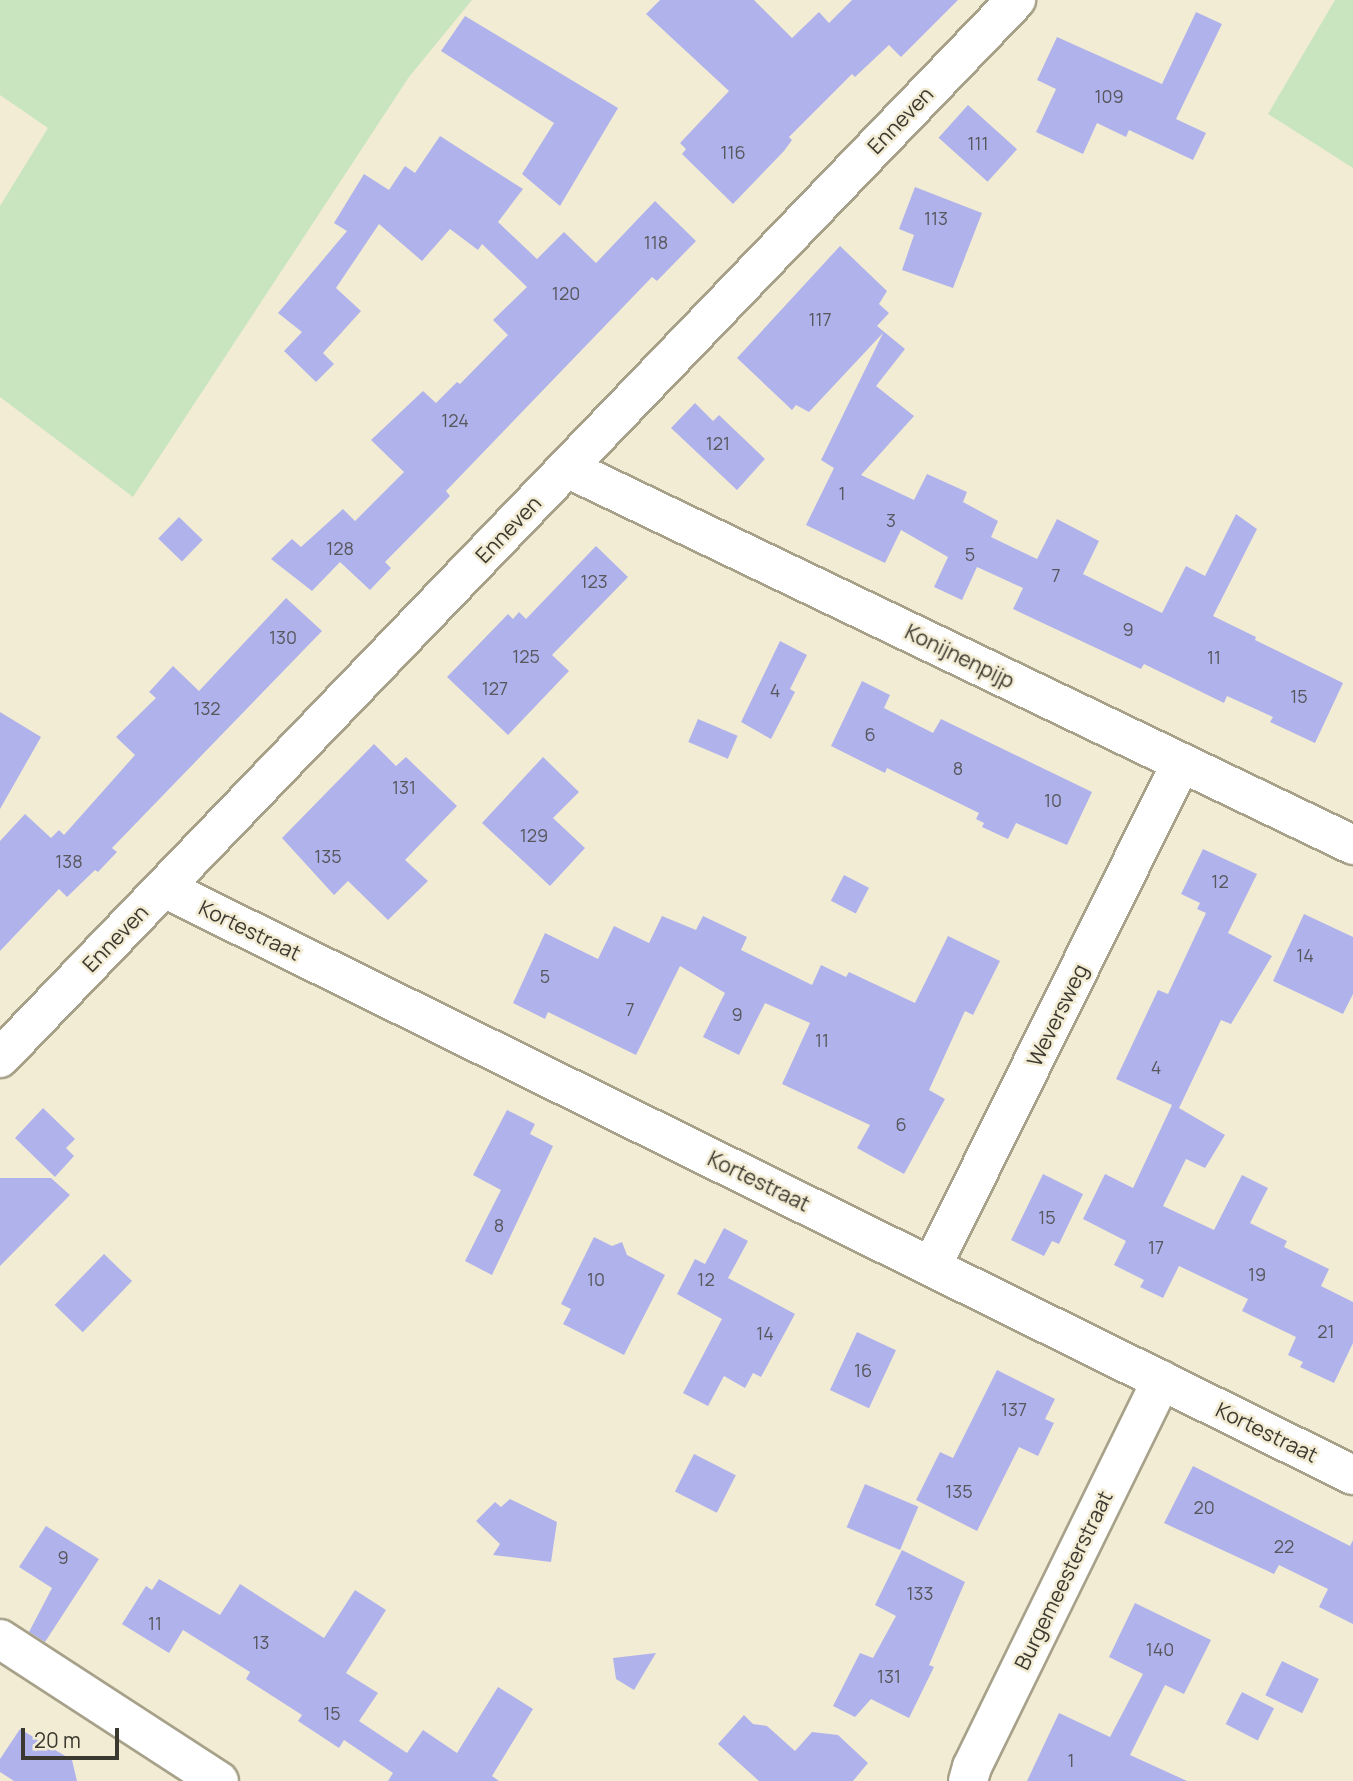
<!DOCTYPE html>
<style>
body{margin:0}
#map{position:relative;width:1353px;height:1781px;overflow:hidden;background:#f3ecd4;font-family:Manrope,sans-serif}
div>[style]{position:absolute}
.green>*{inset:0;background:#c8e5c0}
.building>*{inset:0;background:#b0b3eb;transform-origin:0 0}
.roads{filter:drop-shadow(2px 0 #a7a18a) drop-shadow(-2px 0 #a7a18a) drop-shadow(0 2px #a7a18a) drop-shadow(0 -2px #a7a18a)}
.minor>*{height:38px;margin:-19px;padding:0 19px;transform-origin:19px;border-radius:19px;background:#fff}
span{translate:-50% -50%;white-space:nowrap;text-align:center;line-height:1.15;-webkit-text-stroke:5px #f3ecd4;paint-order:stroke}
.number-label{font-size:18px;color:#58575e}
.number-label span{-webkit-text-stroke-width:0}
.street-label{font-size:21px;color:#3b382f}
.scale{position:absolute;left:21px;top:1728px;width:98px;height:32px;box-sizing:border-box;border:4px solid #3b382f;border-top:0;padding-left:9px;font-size:21px;line-height:24px;white-space:nowrap;color:#3b382f;-webkit-text-stroke:5px #f3ecd4;paint-order:stroke}
</style>
<div id="map">
<div class="green">
<i style="clip-path:polygon(0 0,472px 0,409px 77px,133px 497px,0 397px,0 206px,48px 128px,0 95px)"></i>
<i style="clip-path:polygon(1335px 0,1353px 0,1353px 168px,1268px 114px)"></i>
</div>
<div class="building">
<i style="clip-path:polygon(660px 0,754px 0,792px 38px,819px 12px,829px 23px,852px 0,958px 0,901px 57px,889px 45px,855px 77px,852px 74px,789px 137px,792px 140px,784px 151px,733px 204px,682px 154px,686px 149px,680px 143px,729px 91px,646px 14px)"></i>
<i style="clip-path:polygon(1196px 12px,1222px 24px,1176px 119px,1206px 133px,1193px 160px,1129px 130px,1126px 137px,1097px 123px,1083px 154px,1036px 132px,1056px 89px,1037px 80px,1057px 37px,1162px 84px)"></i>
<i style="clip-path:polygon(465px 16px,618px 108px,560px 206px,522px 174px,554px 123px,441px 51px)"></i>
<i style="left:968px;top:105px;width:66px;height:44px;rotate:42deg"></i>
<i style="clip-path:polygon(440px 136px,523px 189px,498px 222px,537px 259px,564px 232px,596px 263px,655px 201px,696px 241px,657px 281px,652px 277px,446px 491px,450px 496px,385px 562px,391px 568px,370px 590px,340px 562px,312px 591px,271px 559px,292px 539px,301px 547px,343px 509px,355px 521px,404px 472px,371px 440px,423px 391px,436px 403px,457px 382px,460px 384px,508px 335px,493px 320px,527px 287px,482px 244px,478px 250px,450px 229px,422px 261px,379px 224px,336px 288px,361px 311px,323px 353px,334px 364px,316px 382px,284px 351px,302px 332px,278px 313px,347px 231px,334px 223px,364px 174px,389px 190px,405px 166px,415px 173px)"></i>
<i style="clip-path:polygon(915px 187px,982px 213px,953px 288px,902px 270px,914px 235px,899px 229px)"></i>
<i style="clip-path:polygon(840px 246px,887px 291px,879px 304px,889px 313px,877px 326px,905px 349px,876px 386px,914px 416px,861px 475px,914px 500px,927px 474px,967px 492px,963px 502px,998px 521px,991px 537px,1037px 559px,1057px 519px,1099px 541px,1083px 574px,1162px 613px,1186px 566px,1205px 576px,1236px 514px,1257px 529px,1213px 616px,1256px 637px,1255px 640px,1343px 683px,1315px 743px,1270px 722px,1273px 717px,1227px 696px,1224px 703px,1144px 664px,1141px 669px,1013px 609px,1023px 588px,977px 567px,962px 600px,934px 587px,948px 557px,901px 530px,885px 563px,806px 525px,834px 468px,821px 460px,883px 333px,809px 412px,796px 405px,792px 410px,737px 358px)"></i>
<i style="clip-path:polygon(695px 403px,713px 421px,719px 415px,765px 459px,737px 490px,671px 428px)"></i>
<i style="left:179px;top:517px;width:33px;height:30px;rotate:44deg"></i>
<i style="clip-path:polygon(596px 546px,628px 577px,552px 655px,569px 671px,508px 735px,447px 677px,508px 614px,513px 619px,519px 612px,526px 619px)"></i>
<i style="clip-path:polygon(286px 598px,322px 631px,112px 848px,117px 852px,98px 872px,95px 870px,67px 897px,59px 889px,0 951px,0 841px,25px 814px,51px 838px,59px 830px,64px 835px,135px 755px,116px 737px,156px 698px,149px 692px,173px 666px,199px 691px)"></i>
<i style="clip-path:polygon(780px 641px,807px 655px,790px 689px,795px 692px,771px 739px,741px 722px)"></i>
<i style="clip-path:polygon(862px 681px,890px 695px,884px 708px,933px 733px,941px 719px,1092px 792px,1067px 845px,1016px 823px,1008px 839px,982px 827px,984px 823px,976px 819px,979px 813px,887px 768px,885px 773px,831px 746px)"></i>
<i style="clip-path:polygon(0 712px,41px 737px,0 809px)"></i>
<i style="left:698px;top:719px;width:43px;height:25px;rotate:23deg"></i>
<i style="clip-path:polygon(374px 744px,396px 766px,406px 757px,457px 806px,405px 860px,428px 881px,388px 920px,348px 881px,334px 895px,282px 838px)"></i>
<i style="clip-path:polygon(543px 757px,579px 792px,553px 818px,585px 848px,550px 886px,482px 823px)"></i>
<i style="clip-path:polygon(1203px 849px,1257px 874px,1228px 933px,1272px 956px,1231px 1024px,1221px 1020px,1179px 1108px,1225px 1135px,1205px 1168px,1186px 1159px,1163px 1206px,1214px 1230px,1242px 1175px,1268px 1188px,1250px 1223px,1287px 1241px,1284px 1247px,1329px 1269px,1321px 1286px,1353px 1302px,1353px 1343px,1334px 1383px,1300px 1367px,1303px 1362px,1288px 1355px,1296px 1337px,1242px 1311px,1248px 1299px,1179px 1266px,1163px 1298px,1140px 1287px,1144px 1280px,1114px 1265px,1126px 1241px,1083px 1219px,1105px 1174px,1133px 1188px,1172px 1105px,1116px 1079px,1158px 990px,1168px 994px,1206px 913px,1197px 909px,1200px 903px,1181px 894px)"></i>
<i style="left:844px;top:875px;width:28px;height:29px;rotate:27deg"></i>
<i style="clip-path:polygon(1304px 914px,1353px 937px,1353px 994px,1343px 1014px,1273px 981px)"></i>
<i style="clip-path:polygon(662px 916px,696px 930px,703px 916px,747px 937px,741px 950px,812px 985px,821px 965px,846px 977px,849px 972px,915px 1003px,948px 936px,1000px 961px,973px 1015px,965px 1011px,929px 1090px,945px 1099px,904px 1174px,857px 1148px,870px 1125px,782px 1084px,810px 1023px,765px 1003px,739px 1055px,703px 1037px,725px 993px,680px 966px,636px 1055px,548px 1012px,545px 1019px,513px 1003px,545px 933px,598px 959px,614px 926px,649px 943px)"></i>
<i style="clip-path:polygon(43px 1108px,75px 1139px,66px 1148px,74px 1156px,55px 1177px,15px 1138px)"></i>
<i style="clip-path:polygon(507px 1110px,535px 1124px,530px 1134px,553px 1146px,492px 1275px,465px 1261px,501px 1190px,473px 1175px)"></i>
<i style="clip-path:polygon(1043px 1174px,1083px 1194px,1059px 1244px,1052px 1241px,1044px 1256px,1011px 1240px)"></i>
<i style="clip-path:polygon(0 1178px,51px 1178px,70px 1195px,0 1266px)"></i>
<i style="clip-path:polygon(724px 1228px,748px 1241px,728px 1278px,795px 1314px,761px 1377px,753px 1373px,745px 1388px,724px 1376px,708px 1406px,683px 1393px,722px 1319px,677px 1294px,695px 1259px,705px 1264px)"></i>
<i style="clip-path:polygon(594px 1237px,612px 1246px,622px 1242px,627px 1255px,665px 1275px,624px 1355px,563px 1324px,571px 1309px,561px 1304px)"></i>
<i style="left:104px;top:1254px;width:39px;height:71px;rotate:44deg"></i>
<i style="left:857px;top:1332px;width:43px;height:64px;rotate:25deg"></i>
<i style="clip-path:polygon(997px 1370px,1055px 1399px,1045px 1419px,1054px 1423px,1038px 1456px,1019px 1447px,977px 1531px,916px 1500px,940px 1452px,953px 1458px)"></i>
<i style="left:694px;top:1454px;width:47px;height:42px;rotate:27deg"></i>
<i style="clip-path:polygon(1193px 1466px,1350px 1546px,1353px 1540px,1353px 1624px,1319px 1607px,1328px 1589px,1279px 1565px,1274px 1574px,1164px 1523px)"></i>
<i style="left:865px;top:1484px;width:58px;height:47px;rotate:23deg"></i>
<i style="clip-path:polygon(510px 1499px,557px 1522px,551px 1562px,493px 1555px,500px 1544px,476px 1521px,495px 1502px,501px 1507px)"></i>
<i style="clip-path:polygon(46px 1526px,99px 1559px,45px 1642px,29px 1632px,52px 1588px,19px 1567px)"></i>
<i style="clip-path:polygon(902px 1550px,965px 1582px,929px 1665px,934px 1667px,909px 1718px,871px 1699px,855px 1717px,833px 1706px,860px 1653px,873px 1658px,896px 1616px,875px 1605px)"></i>
<i style="clip-path:polygon(159px 1579px,220px 1615px,240px 1584px,324px 1638px,355px 1590px,386px 1610px,346px 1673px,378px 1693px,359px 1721px,407px 1753px,423px 1730px,457px 1753px,498px 1687px,533px 1709px,492px 1776px,499px 1781px,388px 1781px,393px 1773px,344px 1740px,339px 1748px,298px 1721px,302px 1715px,246px 1679px,250px 1672px,183px 1630px,169px 1653px,122px 1624px,146px 1586px,152px 1590px)"></i>
<i style="clip-path:polygon(1135px 1603px,1211px 1640px,1184px 1694px,1165px 1685px,1130px 1755px,1187px 1781px,1027px 1781px,1059px 1713px,1110px 1737px,1143px 1674px,1109px 1657px)"></i>
<i style="clip-path:polygon(656px 1653px,634px 1690px,616px 1679px,613px 1658px)"></i>
<i style="left:1282px;top:1661px;width:41px;height:38px;rotate:26deg"></i>
<i style="left:1242px;top:1692px;width:36px;height:36px;rotate:27deg"></i>
<i style="clip-path:polygon(744px 1715px,753px 1724px,767px 1726px,795px 1751px,812px 1732px,838px 1735px,868px 1763px,853px 1781px,759px 1781px,718px 1744px)"></i>
<i style="clip-path:polygon(20px 1729px,72px 1760px,77px 1781px,14px 1781px,0 1772px,0 1759px)"></i>
</div>
<div class="roads">
<div class="minor">
<i style="left:567px;top:468px;width:872px;rotate:25.62deg"></i>
<i style="left:164px;top:888px;width:1326px;rotate:26.28deg"></i>
<i style="left:0;top:1058px;width:1467px;rotate:-46.16deg"></i>
<i style="left:932px;top:1266px;width:561px;rotate:-63.66deg"></i>
<i style="left:0;top:1639px;width:261px;rotate:33deg"></i>
<i style="left:968px;top:1781px;width:15px;rotate:-74deg"></i>
<i style="left:972px;top:1767px;width:431px;rotate:-63.9deg"></i>
</div>
</div>
<div class="number-label">
<span style="left:1109px;top:96px">109</span>
<span style="left:978px;top:143px">111</span>
<span style="left:733px;top:152px">116</span>
<span style="left:936px;top:218px">113</span>
<span style="left:656px;top:242px">118</span>
<span style="left:566px;top:293px">120</span>
<span style="left:820px;top:319px">117</span>
<span style="left:455px;top:420px">124</span>
<span style="left:718px;top:443px">121</span>
<span style="left:842px;top:493px">1</span>
<span style="left:891px;top:520px">3</span>
<span style="left:340px;top:548px">128</span>
<span style="left:970px;top:554px">5</span>
<span style="left:1056px;top:575px">7</span>
<span style="left:594px;top:581px">123</span>
<span style="left:1128px;top:629px">9</span>
<span style="left:283px;top:637px">130</span>
<span style="left:526px;top:656px">125</span>
<span style="left:1214px;top:657px">11</span>
<span style="left:495px;top:688px">127</span>
<span style="left:775px;top:690px">4</span>
<span style="left:1299px;top:696px">15</span>
<span style="left:207px;top:708px">132</span>
<span style="left:870px;top:734px">6</span>
<span style="left:958px;top:768px">8</span>
<span style="left:404px;top:787px">131</span>
<span style="left:1053px;top:800px">10</span>
<span style="left:534px;top:835px">129</span>
<span style="left:328px;top:856px">135</span>
<span style="left:69px;top:861px">138</span>
<span style="left:1220px;top:881px">12</span>
<span style="left:1305px;top:955px">14</span>
<span style="left:545px;top:976px">5</span>
<span style="left:630px;top:1009px">7</span>
<span style="left:737px;top:1014px">9</span>
<span style="left:822px;top:1040px">11</span>
<span style="left:1156px;top:1067px">4</span>
<span style="left:901px;top:1124px">6</span>
<span style="left:1047px;top:1217px">15</span>
<span style="left:499px;top:1225px">8</span>
<span style="left:1156px;top:1247px">17</span>
<span style="left:1257px;top:1274px">19</span>
<span style="left:596px;top:1279px">10</span>
<span style="left:706px;top:1279px">12</span>
<span style="left:1326px;top:1331px">21</span>
<span style="left:765px;top:1333px">14</span>
<span style="left:863px;top:1370px">16</span>
<span style="left:1014px;top:1409px">137</span>
<span style="left:959px;top:1491px">135</span>
<span style="left:1204px;top:1507px">20</span>
<span style="left:1284px;top:1546px">22</span>
<span style="left:63px;top:1557px">9</span>
<span style="left:920px;top:1593px">133</span>
<span style="left:155px;top:1623px">11</span>
<span style="left:261px;top:1642px">13</span>
<span style="left:1160px;top:1649px">140</span>
<span style="left:889px;top:1676px">131</span>
<span style="left:332px;top:1713px">15</span>
<span style="left:1071px;top:1760px">1</span>
</div>
<div class="street-label">
<span style="left:900px;top:120px;rotate:-46deg">Enneven</span>
<span style="left:508px;top:529px;rotate:-46deg">Enneven</span>
<span style="left:960px;top:656px;rotate:26deg">Konijnenpijp</span>
<span style="left:250px;top:930px;rotate:26deg">Kortestraat</span>
<span style="left:115px;top:938px;rotate:-46deg">Enneven</span>
<span style="left:1057px;top:1015px;rotate:-64deg">Weversweg</span>
<span style="left:759px;top:1181px;rotate:26deg">Kortestraat</span>
<span style="left:1267px;top:1432px;rotate:26deg">Kortestraat</span>
<span style="left:1063px;top:1580px;rotate:-64deg">Burgemeesterstraat</span>
</div>
<div class="scale">20 m</div>
</div>
